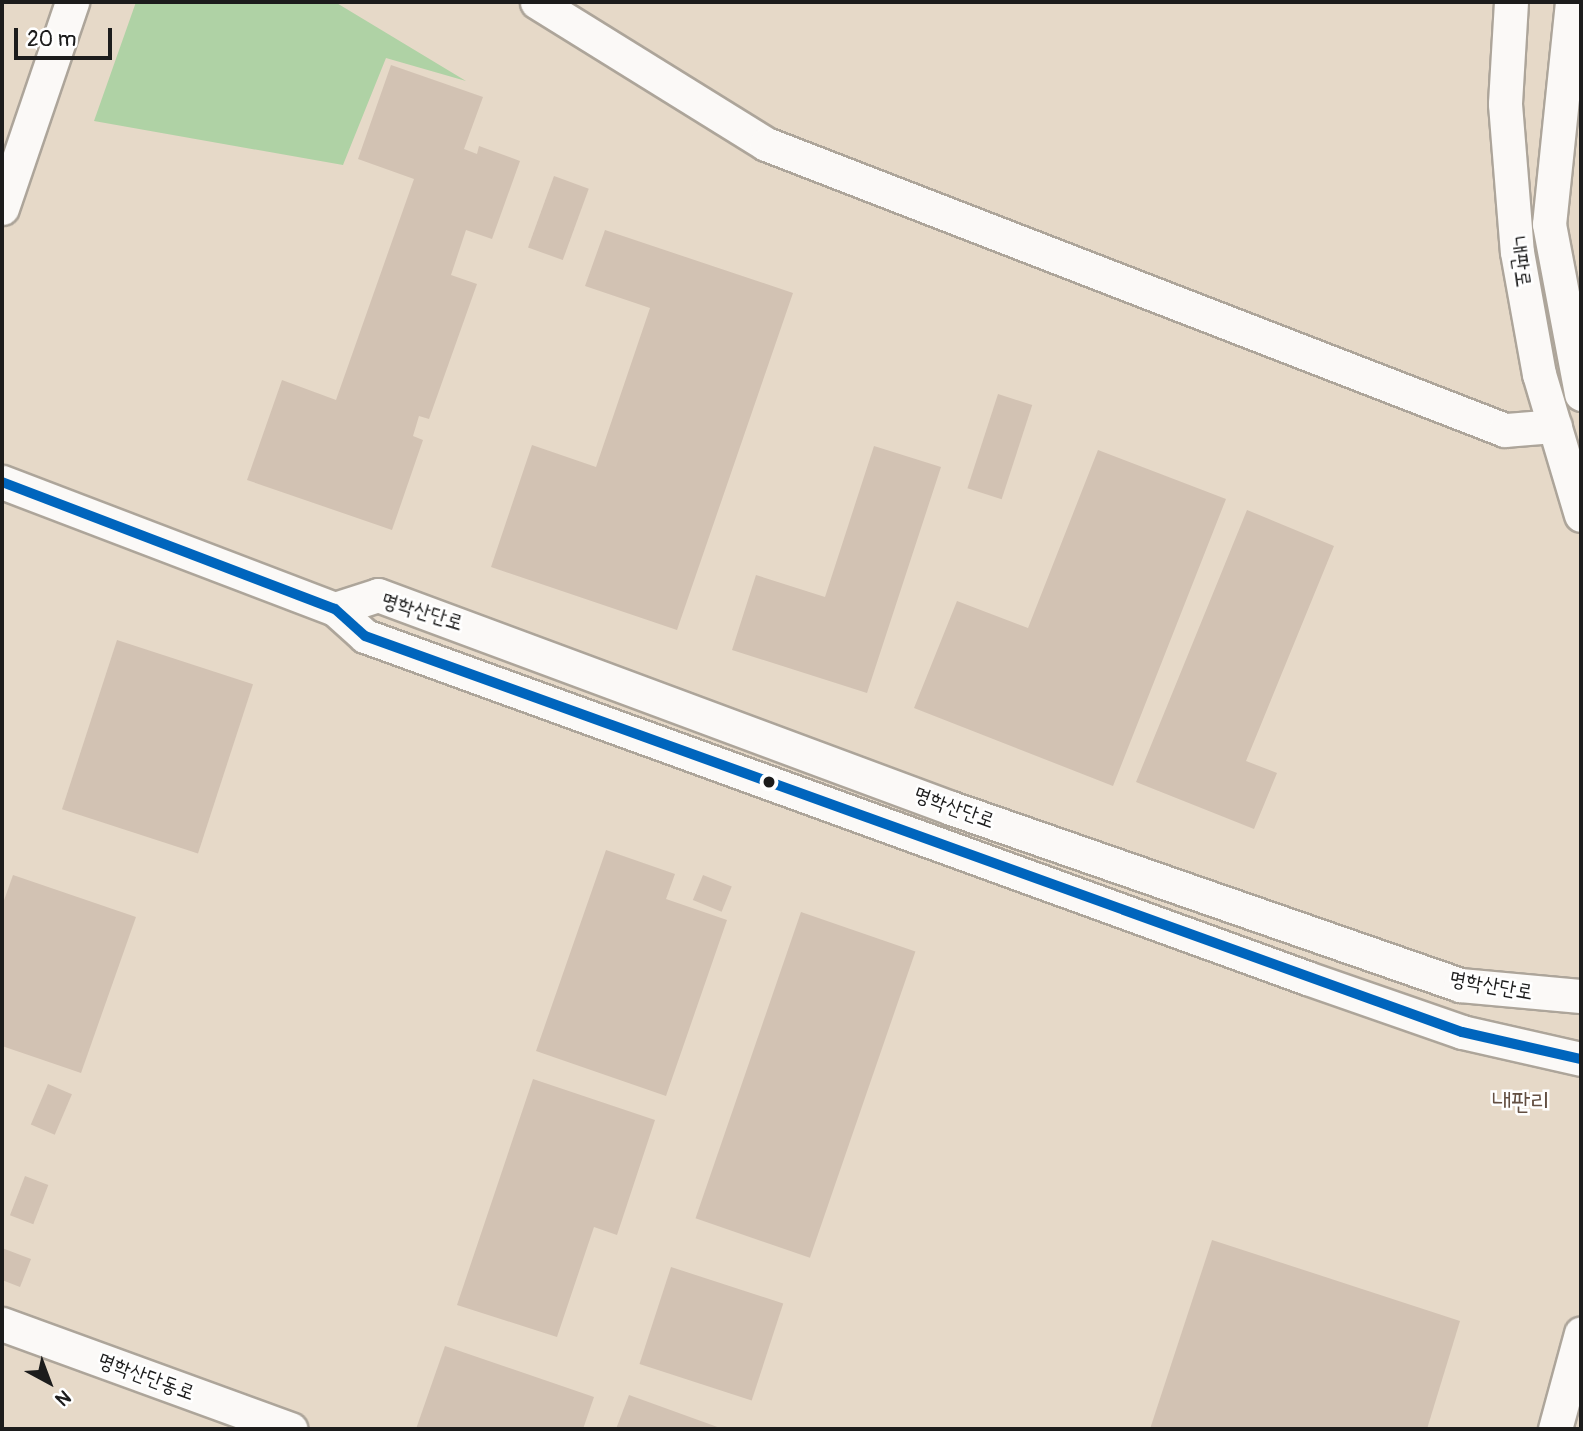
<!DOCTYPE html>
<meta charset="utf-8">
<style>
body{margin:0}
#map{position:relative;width:1583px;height:1431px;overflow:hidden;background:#e6d9c8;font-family:Pangolin,"Poor Story",sans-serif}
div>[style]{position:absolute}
.green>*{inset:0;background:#afd2a5}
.building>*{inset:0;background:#d2c2b3;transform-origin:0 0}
.roads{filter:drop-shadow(2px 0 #ada59a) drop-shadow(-2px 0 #ada59a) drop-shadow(0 2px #ada59a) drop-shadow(0 -2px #ada59a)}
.minor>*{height:33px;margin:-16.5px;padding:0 16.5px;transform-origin:16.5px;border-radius:16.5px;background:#fbf9f7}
.bus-1>*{height:10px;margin:-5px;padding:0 5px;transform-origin:5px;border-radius:5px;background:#0065bd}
.dots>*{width:19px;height:19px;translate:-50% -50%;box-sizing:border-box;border:4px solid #fff;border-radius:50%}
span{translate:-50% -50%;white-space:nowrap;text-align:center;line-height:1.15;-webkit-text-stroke:5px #fff;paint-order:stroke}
.street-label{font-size:21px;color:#1c1c1c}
.quarter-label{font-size:24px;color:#634f42}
.frame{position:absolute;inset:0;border:4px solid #1c1c1c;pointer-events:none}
.north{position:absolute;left:14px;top:1347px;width:70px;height:70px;-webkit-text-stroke:5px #fff;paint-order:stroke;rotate:139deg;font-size:19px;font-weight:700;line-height:28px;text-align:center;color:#1c1c1c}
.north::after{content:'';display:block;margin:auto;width:24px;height:32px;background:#1c1c1c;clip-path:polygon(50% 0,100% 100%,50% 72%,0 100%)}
.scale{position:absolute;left:14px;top:28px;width:98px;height:32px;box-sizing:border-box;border:4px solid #1c1c1c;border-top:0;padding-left:9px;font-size:21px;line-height:24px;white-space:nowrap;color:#1c1c1c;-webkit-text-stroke:5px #fff;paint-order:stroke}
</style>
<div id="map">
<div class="green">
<i style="clip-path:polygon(136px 2px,335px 2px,466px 81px,386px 58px,343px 165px,94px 121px)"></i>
</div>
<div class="building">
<i style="clip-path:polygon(391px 65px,483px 97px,464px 149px,477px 154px,479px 146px,520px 161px,492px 239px,466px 230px,451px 275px,477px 284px,429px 419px,419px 416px,413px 436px,423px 440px,392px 530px,247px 480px,282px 380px,336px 400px,414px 179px,358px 159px)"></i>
<i style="left:554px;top:176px;width:37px;height:76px;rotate:20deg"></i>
<i style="clip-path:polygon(605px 230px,793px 293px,677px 630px,491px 567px,532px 445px,596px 467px,650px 308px,585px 286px)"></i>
<i style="left:998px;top:394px;width:36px;height:99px;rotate:18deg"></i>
<i style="clip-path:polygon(874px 446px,941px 467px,867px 693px,732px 650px,756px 575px,825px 597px)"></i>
<i style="clip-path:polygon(1098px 450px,1226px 499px,1113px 786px,914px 708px,957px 601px,1028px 628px)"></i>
<i style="clip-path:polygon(1247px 510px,1334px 546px,1246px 761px,1277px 773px,1254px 829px,1136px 782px)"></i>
<i style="left:117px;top:640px;width:143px;height:178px;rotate:18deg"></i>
<i style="clip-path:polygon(606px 850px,675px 874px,666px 899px,727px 920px,666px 1096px,536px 1051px)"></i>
<i style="clip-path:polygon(13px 875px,136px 917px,81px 1073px,2px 1046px,2px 906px)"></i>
<i style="left:703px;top:875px;width:31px;height:27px;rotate:22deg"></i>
<i style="left:801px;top:912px;width:121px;height:324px;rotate:19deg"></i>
<i style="clip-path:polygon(533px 1079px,655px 1120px,617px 1235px,594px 1227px,557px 1337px,457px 1305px)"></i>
<i style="left:48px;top:1084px;width:26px;height:44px;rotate:23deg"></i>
<i style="left:25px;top:1176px;width:25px;height:42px;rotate:21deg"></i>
<i style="clip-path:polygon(1212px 1240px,1460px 1321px,1427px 1429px,1150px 1429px)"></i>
<i style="clip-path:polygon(2px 1248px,31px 1259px,20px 1287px,2px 1280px)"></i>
<i style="left:671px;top:1267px;width:118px;height:102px;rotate:18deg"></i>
<i style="clip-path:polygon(445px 1346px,594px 1397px,583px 1429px,416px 1429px)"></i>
<i style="clip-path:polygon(629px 1395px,723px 1429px,616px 1429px)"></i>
</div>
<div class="roads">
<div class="minor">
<i style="left:537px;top:2px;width:269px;rotate:31.8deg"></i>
<i style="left:766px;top:144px;width:792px;rotate:21.16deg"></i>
<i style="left:1505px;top:430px;width:50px;rotate:-4.6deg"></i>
<i style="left:1511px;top:2px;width:102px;rotate:93.4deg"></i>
<i style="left:1505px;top:104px;width:148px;rotate:85.4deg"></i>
<i style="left:1517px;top:252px;width:124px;rotate:79.8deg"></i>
<i style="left:1539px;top:374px;width:147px;rotate:73.4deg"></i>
<i style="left:1572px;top:2px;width:223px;rotate:95.9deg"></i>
<i style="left:1549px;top:224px;width:173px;rotate:79.3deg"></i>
<i style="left:2px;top:208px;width:218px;rotate:-71.2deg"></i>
<i style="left:2px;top:482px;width:356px;rotate:20.9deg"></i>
<i style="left:335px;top:609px;width:40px;rotate:42deg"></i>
<i style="left:365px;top:636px;width:1002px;rotate:19.95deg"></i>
<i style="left:1307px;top:978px;width:164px;rotate:19.2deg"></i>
<i style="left:1462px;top:1032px;width:122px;rotate:12.8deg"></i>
<i style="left:335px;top:609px;width:45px;rotate:-18deg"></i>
<i style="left:378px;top:595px;width:611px;rotate:20.39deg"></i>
<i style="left:951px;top:808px;width:539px;rotate:19.17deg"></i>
<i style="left:1460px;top:985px;width:121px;rotate:5.2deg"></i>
<i style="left:2px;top:1324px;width:307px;rotate:20deg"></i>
<i style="left:1555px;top:1429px;width:99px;rotate:-74.8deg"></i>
</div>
</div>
<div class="bus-1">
<i style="left:2px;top:482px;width:356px;rotate:20.9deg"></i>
<i style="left:335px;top:609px;width:40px;rotate:42deg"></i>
<i style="left:365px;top:636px;width:1166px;rotate:19.85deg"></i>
<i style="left:1462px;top:1032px;width:122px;rotate:12.8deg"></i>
</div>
<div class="dots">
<i style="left:769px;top:782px;background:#1c1c1c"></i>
</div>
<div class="street-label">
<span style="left:1520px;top:262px;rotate:82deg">내판로</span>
<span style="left:422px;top:612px;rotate:17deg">명학산단로</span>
<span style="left:954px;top:808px;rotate:20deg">명학산단로</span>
<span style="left:1491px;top:986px;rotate:10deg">명학산단로</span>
<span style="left:146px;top:1377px;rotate:20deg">명학산단동로</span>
</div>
<div class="quarter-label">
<span style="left:1521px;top:1102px">내판리</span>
</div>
<div class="frame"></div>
<div class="north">N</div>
<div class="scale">20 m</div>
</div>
